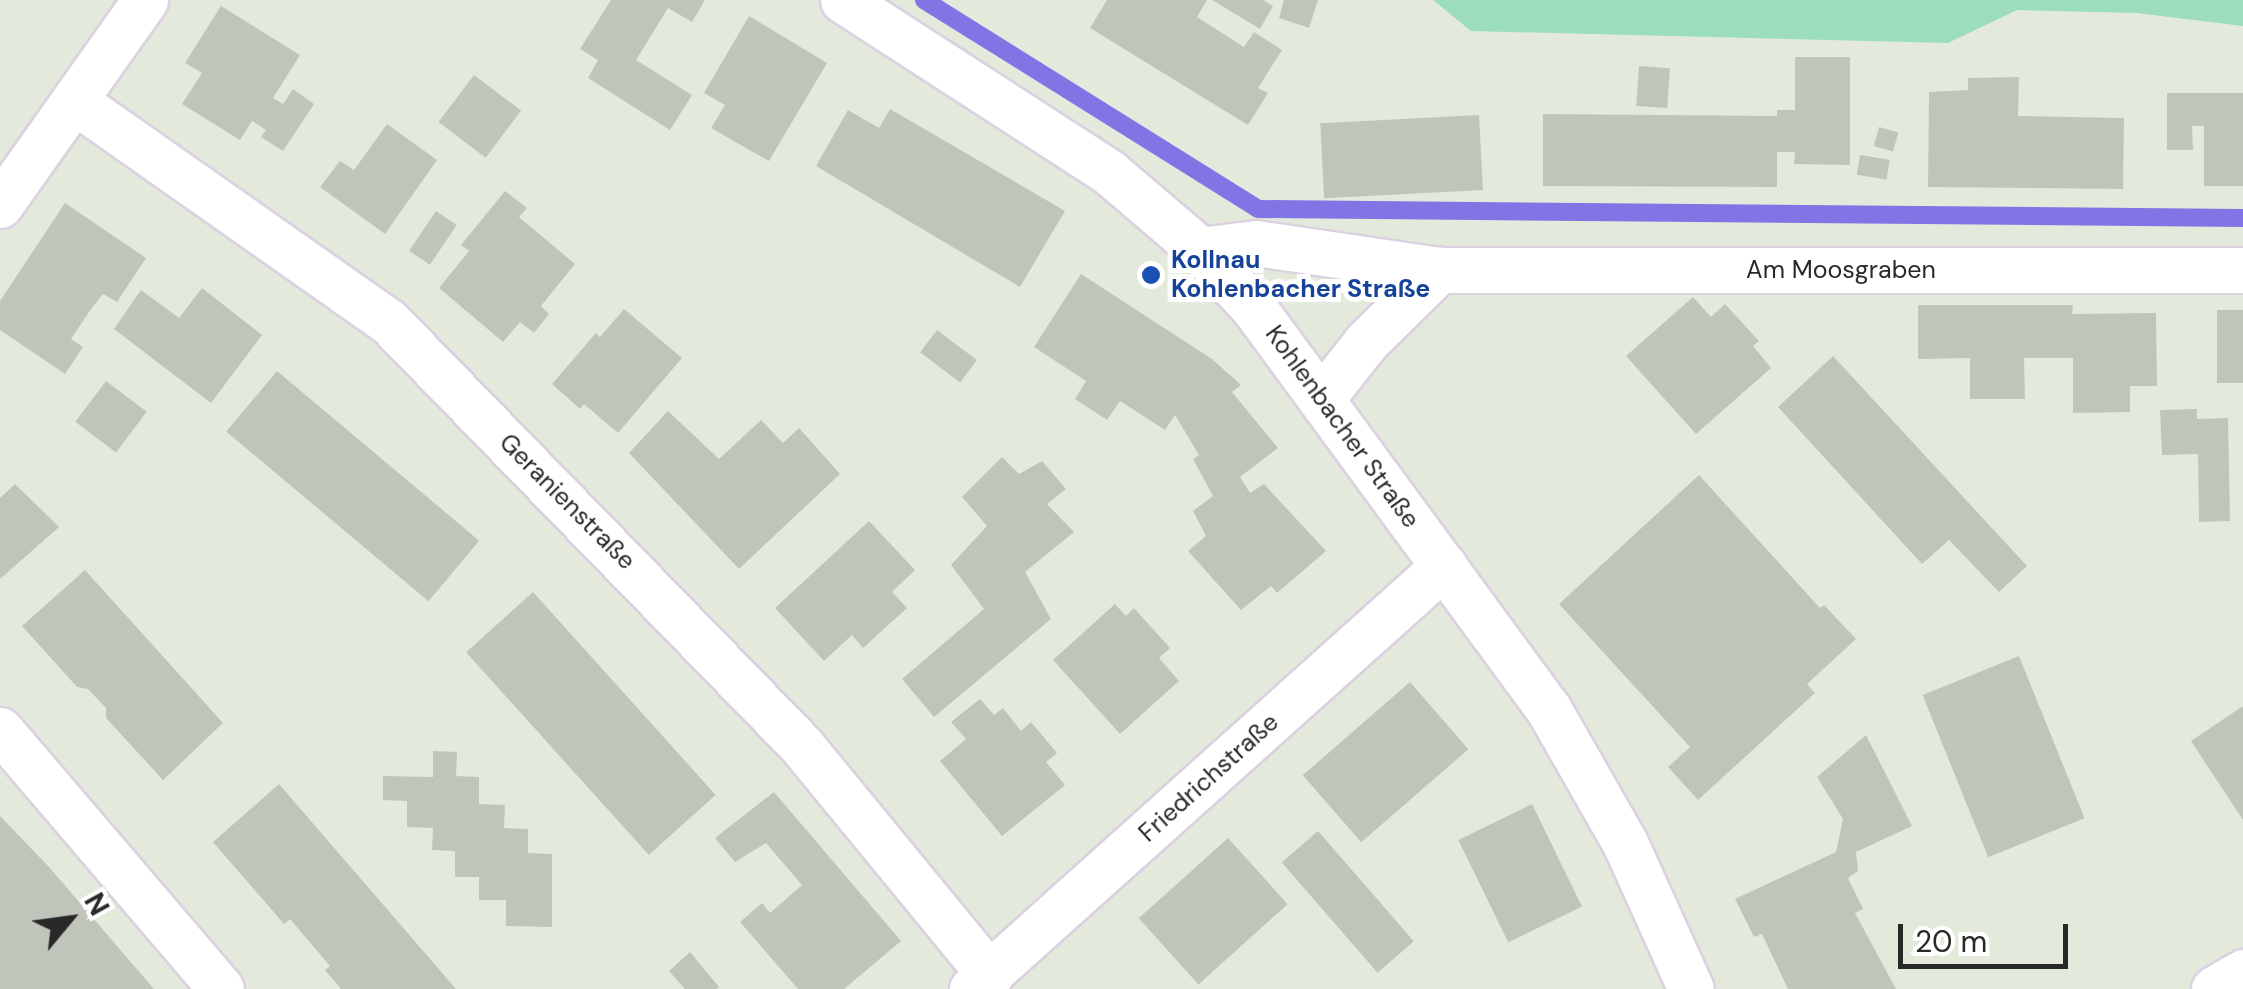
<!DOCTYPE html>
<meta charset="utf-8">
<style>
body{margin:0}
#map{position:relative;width:2243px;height:989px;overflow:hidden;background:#e4eadb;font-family:"DM Sans",sans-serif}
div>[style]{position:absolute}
.green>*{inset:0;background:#9cddbc}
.stream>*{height:18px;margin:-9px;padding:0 9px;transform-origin:9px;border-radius:9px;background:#8175e5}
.building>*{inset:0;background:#c0c5bb;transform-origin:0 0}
.roads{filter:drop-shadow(2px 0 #dbd1e1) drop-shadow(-2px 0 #dbd1e1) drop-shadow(0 2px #dbd1e1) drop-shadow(0 -2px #dbd1e1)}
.street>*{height:45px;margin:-22.5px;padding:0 22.5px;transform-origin:22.5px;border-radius:22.5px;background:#fff}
.dots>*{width:28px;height:28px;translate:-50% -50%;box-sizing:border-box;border:5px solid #fff;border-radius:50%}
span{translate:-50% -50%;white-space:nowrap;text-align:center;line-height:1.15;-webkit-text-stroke:10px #fff;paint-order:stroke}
.transit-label{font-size:25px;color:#164399;font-weight:700}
.left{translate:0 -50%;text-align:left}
.street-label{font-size:25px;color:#292929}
.north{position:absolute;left:20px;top:869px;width:100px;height:100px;-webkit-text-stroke:8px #fff;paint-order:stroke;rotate:61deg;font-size:28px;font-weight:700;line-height:40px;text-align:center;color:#292929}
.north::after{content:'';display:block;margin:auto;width:35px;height:45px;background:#292929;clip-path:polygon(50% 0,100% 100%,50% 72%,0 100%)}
.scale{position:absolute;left:1898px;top:924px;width:170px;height:45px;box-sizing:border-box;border:5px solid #292929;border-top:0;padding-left:12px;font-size:30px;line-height:35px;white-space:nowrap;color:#292929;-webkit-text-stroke:8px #fff;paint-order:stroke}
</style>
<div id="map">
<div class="green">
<i style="clip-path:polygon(1433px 0,2243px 0,2243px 26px,2136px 13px,2017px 10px,1948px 43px,1471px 31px)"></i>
</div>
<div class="stream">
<i style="left:924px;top:0;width:394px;rotate:32deg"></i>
<i style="left:1258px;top:209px;width:985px;rotate:0.52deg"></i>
</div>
<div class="building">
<i style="clip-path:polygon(611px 0,705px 0,692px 22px,668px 8px,636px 60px,692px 95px,670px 130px,588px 78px,598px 60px,580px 49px)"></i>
<i style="clip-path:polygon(1107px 0,1207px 0,1197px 17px,1244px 47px,1254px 32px,1282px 50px,1258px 88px,1268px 93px,1248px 125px,1090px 28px)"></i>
<i style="clip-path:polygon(1212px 0,1263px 0,1273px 6px,1260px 29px)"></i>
<i style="clip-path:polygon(1284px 0,1318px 0,1309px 28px,1279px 18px)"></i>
<i style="clip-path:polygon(221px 6px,300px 55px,273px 98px,283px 104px,293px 89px,314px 104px,283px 151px,261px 137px,266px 130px,252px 121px,240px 140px,182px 104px,202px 73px,185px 63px)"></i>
<i style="clip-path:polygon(749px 16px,827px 63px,769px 161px,711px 128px,725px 105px,704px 93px)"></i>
<i style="clip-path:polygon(1795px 57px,1850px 57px,1850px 165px,1794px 164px,1795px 152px,1777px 152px,1777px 187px,1543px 186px,1543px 114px,1777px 116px,1777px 110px,1795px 110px)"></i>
<i style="left:1639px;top:66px;width:31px;height:40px;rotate:4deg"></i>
<i style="left:474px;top:75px;width:59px;height:59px;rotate:37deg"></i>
<i style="clip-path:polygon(2019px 77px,2018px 116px,2124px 118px,2123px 189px,1928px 187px,1929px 92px,1968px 90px,1968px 78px)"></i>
<i style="clip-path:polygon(2167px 93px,2243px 93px,2243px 186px,2204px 186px,2204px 126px,2192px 126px,2193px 150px,2167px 150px)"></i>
<i style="clip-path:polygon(890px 109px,1065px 211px,1020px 287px,816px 166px,848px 110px,879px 128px)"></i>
<i style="left:1479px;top:115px;width:75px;height:159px;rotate:87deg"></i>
<i style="clip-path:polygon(387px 124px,437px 160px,385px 234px,320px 187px,340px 161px,354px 170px)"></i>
<i style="left:1879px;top:127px;width:20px;height:20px;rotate:15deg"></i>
<i style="left:1860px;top:155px;width:30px;height:20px;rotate:9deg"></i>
<i style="clip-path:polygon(505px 191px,527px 208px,519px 217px,575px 264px,541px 306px,549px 314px,534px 333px,520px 322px,503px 342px,439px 288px,469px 251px,461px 245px)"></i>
<i style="clip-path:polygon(65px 203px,146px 258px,117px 302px,103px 294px,91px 309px,71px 339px,83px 347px,65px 374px,0 330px,0 301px)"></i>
<i style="left:436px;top:211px;width:25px;height:48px;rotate:34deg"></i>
<i style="clip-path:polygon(1081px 274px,1212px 359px,1241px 385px,1232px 392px,1278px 448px,1240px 477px,1250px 493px,1264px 484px,1326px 551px,1277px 593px,1271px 586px,1241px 610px,1188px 551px,1206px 536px,1193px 511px,1213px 496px,1193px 459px,1199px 455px,1175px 415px,1165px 430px,1120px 401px,1107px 420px,1075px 399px,1086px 381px,1034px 347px)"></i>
<i style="clip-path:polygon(202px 288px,262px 335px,211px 403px,114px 329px,141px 290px,179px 318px)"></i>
<i style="clip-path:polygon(1693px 297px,1711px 317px,1725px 304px,1759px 341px,1753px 346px,1771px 368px,1696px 434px,1626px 356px)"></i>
<i style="clip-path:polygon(1918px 305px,2073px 305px,2072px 314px,2156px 313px,2157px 386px,2130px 386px,2130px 412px,2073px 413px,2073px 358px,2024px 358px,2025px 399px,1970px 399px,1970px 358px,1918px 359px)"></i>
<i style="clip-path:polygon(624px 309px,682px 358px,618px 433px,584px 404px,580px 409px,552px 384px,596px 333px,600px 337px)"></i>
<i style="left:2243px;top:310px;width:73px;height:26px;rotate:90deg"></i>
<i style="left:937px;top:330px;width:50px;height:28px;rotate:37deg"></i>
<i style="clip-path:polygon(1833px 356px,2027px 566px,1999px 592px,1949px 540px,1922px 564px,1778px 407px)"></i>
<i style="left:277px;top:371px;width:264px;height:79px;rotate:40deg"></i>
<i style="left:106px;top:381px;width:51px;height:51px;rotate:37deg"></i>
<i style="clip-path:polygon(2197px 409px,2197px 419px,2228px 418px,2230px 521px,2199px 522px,2198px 454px,2162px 455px,2160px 410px)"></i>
<i style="clip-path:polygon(668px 411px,719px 459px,761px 420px,783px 443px,799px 428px,840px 474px,739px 569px,629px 453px)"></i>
<i style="clip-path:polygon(1002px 457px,1019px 474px,1042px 461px,1066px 489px,1047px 504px,1074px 532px,1025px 572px,1051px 619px,934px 717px,902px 679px,984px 609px,951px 565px,987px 526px,962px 497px)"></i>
<i style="clip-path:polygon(1699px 475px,1820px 608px,1824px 605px,1856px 639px,1807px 684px,1815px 693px,1698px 800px,1668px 767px,1690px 747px,1559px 604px)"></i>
<i style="clip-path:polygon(15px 484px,59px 527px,0 579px,0 498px)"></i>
<i style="clip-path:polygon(869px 521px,915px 570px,892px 592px,907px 608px,863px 648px,852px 635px,824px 661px,775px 608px)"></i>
<i style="clip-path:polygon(85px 570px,223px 723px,163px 780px,106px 718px,106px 708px,88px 689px,77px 687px,22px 626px)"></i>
<i style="left:533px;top:592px;width:273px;height:90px;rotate:48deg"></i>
<i style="clip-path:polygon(1115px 604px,1126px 616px,1134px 608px,1170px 648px,1159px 658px,1179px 681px,1120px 734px,1053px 660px)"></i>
<i style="left:2019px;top:656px;width:175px;height:104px;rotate:68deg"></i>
<i style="left:1410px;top:682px;width:89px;height:142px;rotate:49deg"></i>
<i style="clip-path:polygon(980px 699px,994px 715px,1003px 708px,1021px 731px,1031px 722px,1057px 753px,1046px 762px,1065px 785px,1002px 836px,940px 761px,966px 739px,951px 722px)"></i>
<i style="clip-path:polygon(2243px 706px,2243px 820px,2191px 741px)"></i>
<i style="clip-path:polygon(1866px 735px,1912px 826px,1856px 852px,1858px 871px,1848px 878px,1863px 909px,1855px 913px,1896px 989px,1788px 989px,1762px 934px,1754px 937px,1735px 899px,1836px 852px,1843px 819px,1817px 777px)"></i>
<i style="clip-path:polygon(433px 751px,457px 752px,456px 776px,479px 777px,479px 804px,505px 805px,504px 828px,528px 829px,528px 853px,552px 854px,552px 927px,506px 926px,506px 900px,479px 900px,479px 877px,455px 877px,455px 851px,432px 850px,433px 828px,407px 827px,407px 801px,383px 800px,383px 776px,433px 777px)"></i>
<i style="clip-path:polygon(279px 784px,456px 989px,341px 989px,325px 970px,330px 966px,290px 919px,284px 924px,213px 842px)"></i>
<i style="clip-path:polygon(774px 792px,901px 941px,844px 989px,798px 989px,740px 922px,762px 903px,770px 913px,802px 885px,766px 843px,735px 862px,715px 838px)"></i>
<i style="left:1532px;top:804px;width:114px;height:82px;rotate:64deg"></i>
<i style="clip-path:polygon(0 816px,49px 867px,154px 989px,0 989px)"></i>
<i style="left:1318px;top:831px;width:146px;height:48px;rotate:49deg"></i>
<i style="left:1228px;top:838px;width:89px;height:120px;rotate:48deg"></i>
<i style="clip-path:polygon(690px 952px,719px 987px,716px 989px,685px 989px,669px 971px)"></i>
</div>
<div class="roads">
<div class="street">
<i style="left:843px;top:0;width:318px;rotate:32.9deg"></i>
<i style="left:1110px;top:173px;width:118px;rotate:40.5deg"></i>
<i style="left:1200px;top:250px;width:78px;rotate:47.1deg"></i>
<i style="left:1253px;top:307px;width:500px;rotate:53.7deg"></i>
<i style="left:1549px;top:710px;width:153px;rotate:60.3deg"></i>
<i style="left:1625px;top:843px;width:160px;rotate:65.7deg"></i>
<i style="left:76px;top:102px;width:381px;rotate:35.1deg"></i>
<i style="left:388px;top:321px;width:592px;rotate:45.75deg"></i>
<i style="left:801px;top:745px;width:298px;rotate:50.6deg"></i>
<i style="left:0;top:205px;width:251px;rotate:-54.7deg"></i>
<i style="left:1200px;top:250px;width:56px;rotate:-7.1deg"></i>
<i style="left:1256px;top:243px;width:185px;rotate:8.4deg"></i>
<i style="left:1439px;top:270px;width:804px"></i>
<i style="left:1321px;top:399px;width:73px;rotate:-51.7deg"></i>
<i style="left:1366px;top:342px;width:103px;rotate:-44.6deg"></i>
<i style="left:0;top:730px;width:340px;rotate:49.5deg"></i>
<i style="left:972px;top:989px;width:634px;rotate:-41.87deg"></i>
<i style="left:2214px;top:989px;width:34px;rotate:-30deg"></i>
</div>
</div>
<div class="dots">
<i style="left:1151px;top:275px;background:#1a4fb4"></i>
</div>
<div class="transit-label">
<span class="left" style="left:1171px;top:275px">Kollnau<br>Kohlenbacher Straße</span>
</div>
<div class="street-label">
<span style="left:1841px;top:270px">Am Moosgraben</span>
<span style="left:1342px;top:427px;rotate:54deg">Kohlenbacher Straße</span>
<span style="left:567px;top:502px;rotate:45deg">Geranienstraße</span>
<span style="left:1209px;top:778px;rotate:-42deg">Friedrichstraße</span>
</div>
<div class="north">N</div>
<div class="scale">20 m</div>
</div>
